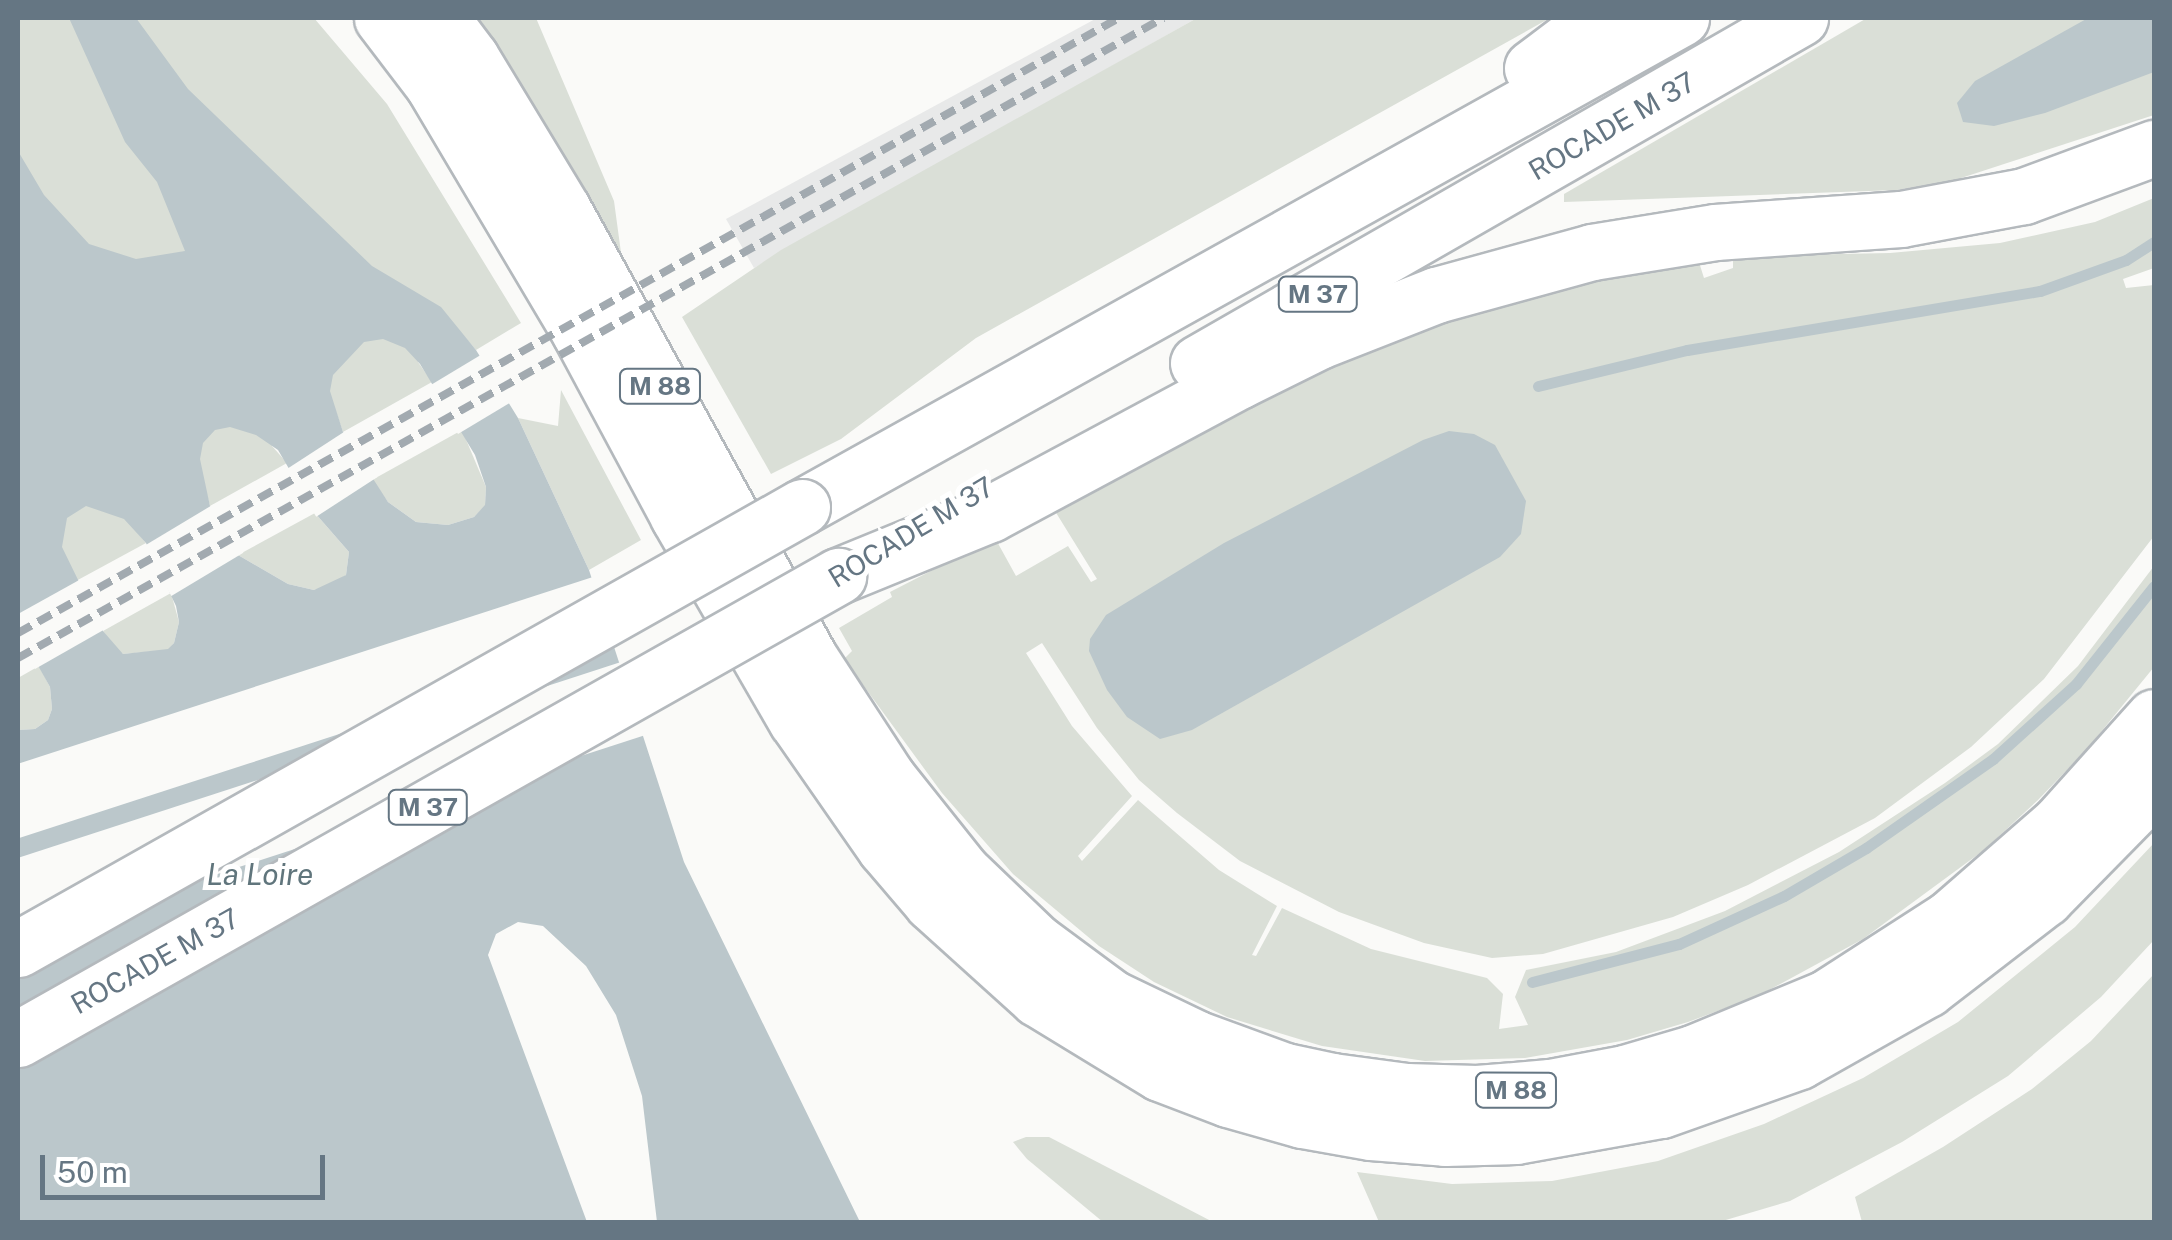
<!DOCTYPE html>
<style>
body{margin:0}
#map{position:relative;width:2172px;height:1240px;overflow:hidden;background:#fafaf8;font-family:"Public Sans",sans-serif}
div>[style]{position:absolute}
.built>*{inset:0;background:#e8e9e9}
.green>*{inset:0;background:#dadfd7}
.water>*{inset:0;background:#bbc7cb}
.pier>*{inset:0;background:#fafaf8;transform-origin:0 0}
.stream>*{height:11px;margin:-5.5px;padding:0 5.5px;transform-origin:5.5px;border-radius:5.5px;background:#bbc7cb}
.roads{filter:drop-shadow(2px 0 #b4b9bd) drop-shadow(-2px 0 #b4b9bd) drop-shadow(0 2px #b4b9bd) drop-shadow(0 -2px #b4b9bd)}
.trunk>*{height:55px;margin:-27.5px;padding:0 27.5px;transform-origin:27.5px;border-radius:27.5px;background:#fff}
.rail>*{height:8px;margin-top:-4px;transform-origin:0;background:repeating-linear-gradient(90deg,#a2aab0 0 15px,transparent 0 23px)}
.bridges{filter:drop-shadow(2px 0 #b4b9bd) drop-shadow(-2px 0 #b4b9bd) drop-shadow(0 2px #b4b9bd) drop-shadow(0 -2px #b4b9bd)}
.trunk-bridge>*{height:55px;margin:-27.5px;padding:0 27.5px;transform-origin:27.5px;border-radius:27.5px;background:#fff}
span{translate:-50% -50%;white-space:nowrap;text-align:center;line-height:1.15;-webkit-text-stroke:10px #fff;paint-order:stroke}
.shield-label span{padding:2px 8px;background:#fff;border:2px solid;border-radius:8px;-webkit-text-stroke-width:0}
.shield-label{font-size:25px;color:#657683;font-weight:700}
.street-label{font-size:28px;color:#657683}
.water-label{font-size:30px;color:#60757c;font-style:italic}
.frame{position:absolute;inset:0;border:20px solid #657683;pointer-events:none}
.scale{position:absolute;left:40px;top:1155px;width:285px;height:45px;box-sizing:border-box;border:5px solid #657683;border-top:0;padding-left:12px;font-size:30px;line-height:35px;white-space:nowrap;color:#657683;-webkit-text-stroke:8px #fff;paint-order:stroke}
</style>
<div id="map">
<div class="built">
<i style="clip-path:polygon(1097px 18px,1197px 18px,754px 268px,726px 219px)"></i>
</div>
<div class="green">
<i style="clip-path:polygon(18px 18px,314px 18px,387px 104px,521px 323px,476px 350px,463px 335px,418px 362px,432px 382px,343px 432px,335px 409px,272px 446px,287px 463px,210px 506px,204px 484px,131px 525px,146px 543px,76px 581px,67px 561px,18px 590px)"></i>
<i style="clip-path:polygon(467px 18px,536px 18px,614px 201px,622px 260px,562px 156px)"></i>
<i style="clip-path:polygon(1197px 18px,1550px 18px,976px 338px,841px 439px,771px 474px,682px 317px,781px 250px)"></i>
<i style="clip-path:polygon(1867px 18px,2154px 18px,2154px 115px,1955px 180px,1897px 190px,1564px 202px,1564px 194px)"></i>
<i style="clip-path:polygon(2154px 198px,2154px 268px,2123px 279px,2126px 288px,2154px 285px,2154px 536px,2044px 679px,1971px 747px,1875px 818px,1748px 885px,1673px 917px,1543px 954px,1492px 958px,1424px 943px,1339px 912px,1240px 861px,1177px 813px,1139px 780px,1097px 728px,1042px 643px,1026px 653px,1072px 726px,1132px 796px,1078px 856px,1082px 861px,1138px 800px,1219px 870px,1277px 906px,1252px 955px,1256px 956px,1282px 908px,1371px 949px,1487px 978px,1503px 994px,1499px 1029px,1528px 1025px,1515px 997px,1526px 970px,1616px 952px,1725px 911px,1839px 852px,1945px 783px,1998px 744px,2078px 666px,2154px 566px,2154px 667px,2087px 749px,2038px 800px,1984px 850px,1863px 939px,1758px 996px,1688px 1022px,1627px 1040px,1525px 1058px,1425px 1061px,1322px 1046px,1227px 1017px,1154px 982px,1099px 946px,1013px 874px,942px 793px,844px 659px,852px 651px,839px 628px,892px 597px,890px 592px,995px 538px,1016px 576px,1068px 546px,1091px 582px,1097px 579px,1050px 503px,1307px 365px,1540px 286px,1698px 259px,1704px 278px,1733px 268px,1733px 256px,1890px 253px,2000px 243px,2095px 222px)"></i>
<i style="clip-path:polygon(561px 390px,641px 540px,589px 570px,518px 418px,558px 426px)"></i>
<i style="clip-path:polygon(462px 430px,486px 487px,485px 506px,474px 517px,448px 525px,416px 522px,388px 502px,372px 480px)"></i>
<i style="clip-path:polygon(315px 513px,349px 552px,346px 575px,332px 585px,314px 590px,288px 584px,238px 555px)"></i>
<i style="clip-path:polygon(171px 593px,179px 622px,174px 643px,168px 650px,123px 654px,115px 649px,103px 631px)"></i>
<i style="clip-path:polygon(39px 666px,50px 687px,52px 709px,48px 720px,35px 729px,18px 730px,18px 678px)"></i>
<i style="clip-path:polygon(2154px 843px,2154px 940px,2101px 997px,2008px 1076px,1902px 1142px,1790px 1201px,1719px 1222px,1379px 1222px,1357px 1172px,1452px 1184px,1552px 1181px,1658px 1161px,1764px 1124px,1863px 1078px,1958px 1022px,2075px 927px)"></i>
<i style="clip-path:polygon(2154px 974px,2154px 1222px,1862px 1222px,1855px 1197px,1943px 1147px,2032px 1089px,2091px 1041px)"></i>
<i style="clip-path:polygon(1026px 1137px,1049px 1137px,1213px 1222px,1103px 1222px,1027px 1159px,1013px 1142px)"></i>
</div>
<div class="water">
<i style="clip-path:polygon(evenodd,69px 18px,136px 18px,188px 89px,372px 266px,441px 307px,476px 350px,518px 418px,589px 570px,684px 862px,860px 1222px,657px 1222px,642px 1096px,616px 1015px,586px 966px,543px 926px,518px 922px,496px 934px,488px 955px,587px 1222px,18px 1222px,18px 730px,35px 729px,48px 720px,52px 709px,50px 687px,18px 630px,18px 151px,44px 195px,89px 244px,136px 259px,185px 251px,157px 182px,125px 142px,69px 18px,383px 339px,405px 348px,420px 364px,475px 455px,486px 487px,485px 505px,474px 517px,448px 525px,416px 522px,388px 502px,343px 432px,330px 391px,333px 375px,364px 342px,383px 339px,69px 18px,230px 427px,256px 435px,278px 450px,315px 513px,349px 552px,346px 575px,314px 590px,288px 584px,238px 555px,210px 506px,200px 459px,203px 443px,215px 430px,230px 427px,69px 18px,86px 506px,124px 519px,146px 543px,176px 606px,179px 622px,174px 643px,168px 649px,123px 654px,103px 631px,62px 547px,67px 518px,86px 506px)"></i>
<i style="clip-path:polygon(2088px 18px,2154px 18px,2154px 72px,2045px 113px,1994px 126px,1963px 122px,1957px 103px,1975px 81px)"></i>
<i style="clip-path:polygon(1449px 431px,1474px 434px,1495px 445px,1526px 501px,1521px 534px,1500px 557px,1192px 730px,1160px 739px,1127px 717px,1107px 690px,1089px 651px,1090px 639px,1106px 615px,1224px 543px,1423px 440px)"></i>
</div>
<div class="pier">
<i style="left:484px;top:353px;width:56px;height:64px;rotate:59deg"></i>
<i style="left:347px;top:430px;width:56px;height:73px;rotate:57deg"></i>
<i style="left:214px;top:504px;width:57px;height:84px;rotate:59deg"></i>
<i style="left:596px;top:576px;width:71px;height:662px;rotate:72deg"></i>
<i style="clip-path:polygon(81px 579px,107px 628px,35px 669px,18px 640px,18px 614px)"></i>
<i style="left:624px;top:661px;width:77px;height:694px;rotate:72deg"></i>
</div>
<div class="stream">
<i style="left:1538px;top:386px;width:153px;rotate:-13.6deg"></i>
<i style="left:1687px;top:350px;width:358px;rotate:-9.5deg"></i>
<i style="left:2040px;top:291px;width:91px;rotate:-19.8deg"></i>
<i style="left:2126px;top:260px;width:33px;rotate:-33deg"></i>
<i style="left:1532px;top:982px;width:152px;rotate:-14.5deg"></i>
<i style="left:1679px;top:944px;width:115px;rotate:-24.6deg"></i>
<i style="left:1784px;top:896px;width:95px;rotate:-30.3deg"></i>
<i style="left:1866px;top:848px;width:155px;rotate:-35deg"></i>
<i style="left:1993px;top:759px;width:112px;rotate:-42.1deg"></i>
<i style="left:2076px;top:684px;width:125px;rotate:-51.5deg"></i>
</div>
<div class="roads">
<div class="trunk">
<i style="left:382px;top:18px;width:84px;rotate:52.7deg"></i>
<i style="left:433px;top:85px;width:288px;rotate:59.3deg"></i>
<i style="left:580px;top:333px;width:208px;rotate:61.8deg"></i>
<i style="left:678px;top:516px;width:236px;rotate:60deg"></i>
<i style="left:796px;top:720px;width:156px;rotate:55.2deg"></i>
<i style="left:885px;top:848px;width:72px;rotate:49.5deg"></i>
<i style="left:932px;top:903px;width:142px;rotate:42.1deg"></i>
<i style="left:1037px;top:998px;width:144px;rotate:31.4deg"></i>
<i style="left:1160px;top:1073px;width:73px;rotate:20.9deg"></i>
<i style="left:1228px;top:1099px;width:77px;rotate:15.8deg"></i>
<i style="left:1302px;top:1120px;width:70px;rotate:9.9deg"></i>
<i style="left:1371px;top:1132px;width:74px;rotate:4.6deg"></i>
<i style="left:1445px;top:1138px;width:71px;rotate:-1.6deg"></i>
<i style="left:1516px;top:1136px;width:147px;rotate:-10.2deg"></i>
<i style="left:1661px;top:1110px;width:146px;rotate:-19.5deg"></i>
<i style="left:1799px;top:1061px;width:147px;rotate:-29.4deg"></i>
<i style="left:1927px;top:989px;width:149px;rotate:-37.6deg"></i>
<i style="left:2045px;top:898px;width:156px;rotate:-45.5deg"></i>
<i style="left:441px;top:18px;width:50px;rotate:53.1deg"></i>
<i style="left:471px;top:58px;width:178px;rotate:58.8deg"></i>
<i style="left:563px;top:210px;width:510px;rotate:61.17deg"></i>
<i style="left:809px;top:657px;width:145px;rotate:56.9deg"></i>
<i style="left:888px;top:778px;width:119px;rotate:51.5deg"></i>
<i style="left:962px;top:871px;width:103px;rotate:43.8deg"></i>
<i style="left:1036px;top:942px;width:94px;rotate:36.4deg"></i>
<i style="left:1112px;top:998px;width:92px;rotate:25.7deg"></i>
<i style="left:1195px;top:1038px;width:96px;rotate:20.1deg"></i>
<i style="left:1285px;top:1071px;width:48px;rotate:12deg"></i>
<i style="left:1332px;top:1081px;width:75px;rotate:7.7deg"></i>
<i style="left:1406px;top:1091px;width:71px;rotate:1.6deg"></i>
<i style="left:1477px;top:1093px;width:73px;rotate:-4.7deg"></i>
<i style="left:1550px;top:1087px;width:76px;rotate:-10.6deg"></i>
<i style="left:1625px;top:1073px;width:71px;rotate:-16.4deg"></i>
<i style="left:1693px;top:1053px;width:144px;rotate:-22.5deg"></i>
<i style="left:1826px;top:998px;width:148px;rotate:-32.8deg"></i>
<i style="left:1950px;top:918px;width:145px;rotate:-41.1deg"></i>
<i style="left:2059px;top:823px;width:142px;rotate:-48.1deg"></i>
<i style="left:1532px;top:68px;width:83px;rotate:-37.1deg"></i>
<i style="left:1198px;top:363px;width:694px;rotate:-29.82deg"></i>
<i style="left:802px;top:507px;width:1006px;rotate:-29.09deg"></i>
<i style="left:838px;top:576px;width:164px;rotate:-22.2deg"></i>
<i style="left:990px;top:514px;width:281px;rotate:-28.2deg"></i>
<i style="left:1238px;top:381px;width:90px;rotate:-26.3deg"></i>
<i style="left:1319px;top:341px;width:126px;rotate:-21.5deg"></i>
<i style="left:1436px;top:295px;width:162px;rotate:-15.4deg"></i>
<i style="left:1592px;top:252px;width:125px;rotate:-9.2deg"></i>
<i style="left:1715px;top:232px;width:186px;rotate:-4deg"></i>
<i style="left:1901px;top:219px;width:125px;rotate:-10.6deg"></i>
<i style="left:2024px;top:196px;width:139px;rotate:-20.3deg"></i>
</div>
</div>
<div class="rail">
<i style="left:18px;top:633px;width:1261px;rotate:-29.19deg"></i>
<i style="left:18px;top:658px;width:1312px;rotate:-29.2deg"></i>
</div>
<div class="bridges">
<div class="trunk-bridge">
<i style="left:18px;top:949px;width:900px;rotate:-29.41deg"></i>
<i style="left:18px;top:1039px;width:942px;rotate:-29.45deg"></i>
</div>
</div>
<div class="shield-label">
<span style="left:1318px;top:294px">M 37</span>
<span style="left:660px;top:386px">M 88</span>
<span style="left:428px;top:807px">M 37</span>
<span style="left:1516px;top:1090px">M 88</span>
</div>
<div class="street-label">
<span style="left:1612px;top:126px;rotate:-30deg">ROCADE M 37</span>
<span style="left:911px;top:532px;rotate:-31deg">ROCADE M 37</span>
<span style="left:155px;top:961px;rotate:-29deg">ROCADE M 37</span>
</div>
<div class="water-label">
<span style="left:260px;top:874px">La Loire</span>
</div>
<div class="frame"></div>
<div class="scale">50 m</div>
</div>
